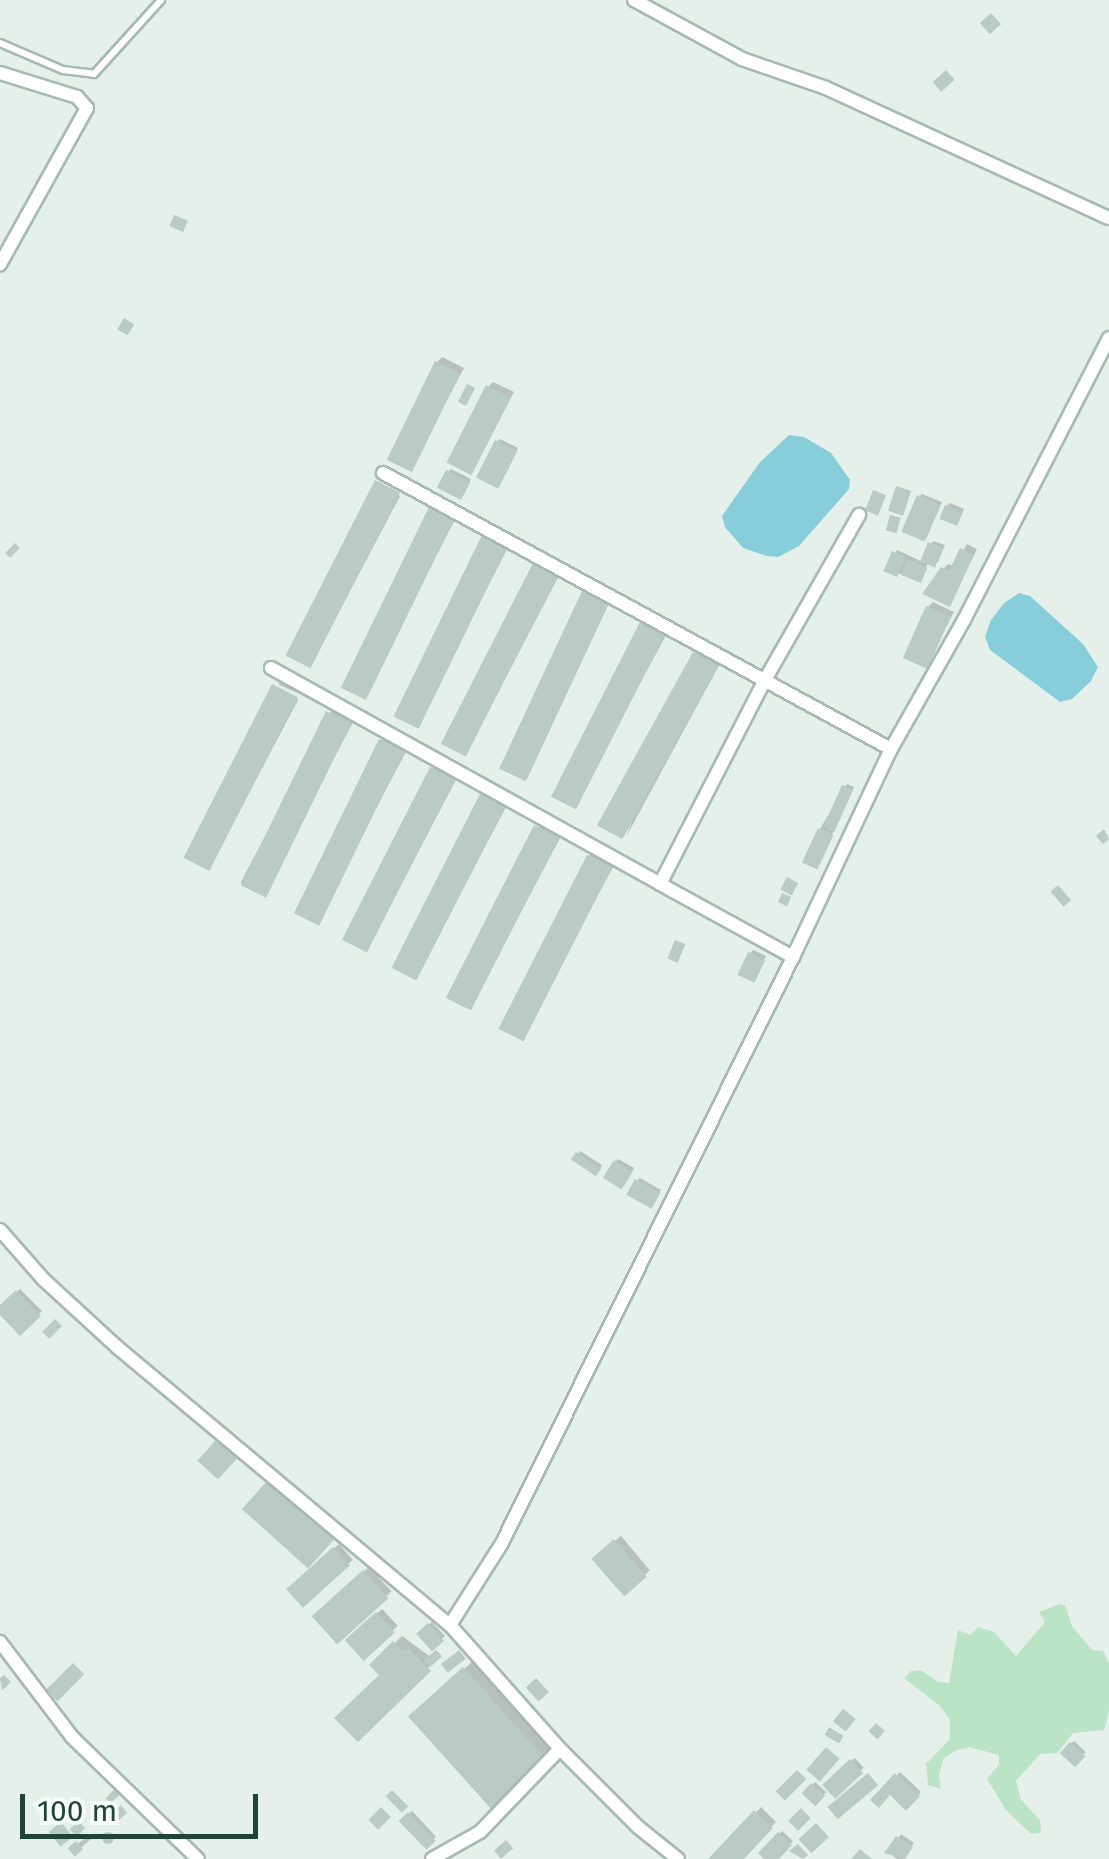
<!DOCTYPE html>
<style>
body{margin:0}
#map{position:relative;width:1109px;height:1859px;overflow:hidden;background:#e5f0eb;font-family:"Fira Sans",sans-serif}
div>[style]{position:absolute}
.green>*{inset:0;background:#bbe3c6}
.water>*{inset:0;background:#87ceda}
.shadow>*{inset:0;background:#0003;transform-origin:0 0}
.building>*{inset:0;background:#b9cbc4;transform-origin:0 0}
.round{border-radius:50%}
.roads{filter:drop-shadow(2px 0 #a6b9b2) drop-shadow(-2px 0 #a6b9b2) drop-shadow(0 2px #a6b9b2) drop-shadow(0 -2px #a6b9b2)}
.lane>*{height:6px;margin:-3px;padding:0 3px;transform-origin:3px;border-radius:3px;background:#fff}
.street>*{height:12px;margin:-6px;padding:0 6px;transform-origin:6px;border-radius:6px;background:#fff}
span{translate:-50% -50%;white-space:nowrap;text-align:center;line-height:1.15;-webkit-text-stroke:8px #f6fbf9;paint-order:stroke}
.scale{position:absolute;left:20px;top:1794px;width:238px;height:45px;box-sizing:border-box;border:5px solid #21443a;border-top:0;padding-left:12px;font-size:30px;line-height:35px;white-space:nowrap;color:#21443a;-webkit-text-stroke:8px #f6fbf9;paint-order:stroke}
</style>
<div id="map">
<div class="green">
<i style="clip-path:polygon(1060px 1604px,1065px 1605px,1072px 1626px,1092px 1650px,1103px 1651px,1109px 1663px,1109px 1710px,1104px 1730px,1073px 1733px,1057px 1753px,1040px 1754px,1016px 1781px,1021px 1800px,1040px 1820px,1041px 1833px,1031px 1834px,1006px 1810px,987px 1779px,999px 1764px,999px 1755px,969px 1747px,955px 1751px,944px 1758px,939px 1774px,941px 1789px,928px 1785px,926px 1764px,950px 1739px,950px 1720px,940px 1706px,904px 1678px,911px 1671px,921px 1670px,938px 1682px,949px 1683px,958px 1630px,970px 1635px,978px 1627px,994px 1632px,1016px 1656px,1045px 1622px,1039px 1612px)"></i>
</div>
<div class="water">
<i style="clip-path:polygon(789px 435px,804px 437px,831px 453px,850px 480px,849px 489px,799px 546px,778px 557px,767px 556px,743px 548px,725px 527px,722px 516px,760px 462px)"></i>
<i style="clip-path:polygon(1019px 593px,1030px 596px,1083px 644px,1098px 667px,1091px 681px,1072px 699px,1060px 702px,990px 650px,985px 637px,991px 620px,1004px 603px)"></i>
</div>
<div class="shadow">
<i style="clip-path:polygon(442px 357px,464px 368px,410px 469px,437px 362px)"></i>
<i style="clip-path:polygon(493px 382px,514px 392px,471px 472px,488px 387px)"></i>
<i style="clip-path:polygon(500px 439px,518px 448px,500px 482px,497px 442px)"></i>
<i style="clip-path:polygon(451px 469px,471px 479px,464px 494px,448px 472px)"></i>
<i style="clip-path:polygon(376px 484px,400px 496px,311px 665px)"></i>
<i style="clip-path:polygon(922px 494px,942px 502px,926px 539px,919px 497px)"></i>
<i style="clip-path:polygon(438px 501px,459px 512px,363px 696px,431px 508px)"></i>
<i style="clip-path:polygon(950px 503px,964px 509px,959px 520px,947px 506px)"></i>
<i style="clip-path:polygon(491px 529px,512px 540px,416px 724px,484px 536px)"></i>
<i style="clip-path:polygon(933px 541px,945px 545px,938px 562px,928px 563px,920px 580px,887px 570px,897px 550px,923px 562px)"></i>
<i style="clip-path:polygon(967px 544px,977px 549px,949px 604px,943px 569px,948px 564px,954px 566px)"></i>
<i style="clip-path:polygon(542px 557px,563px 568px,466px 753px,535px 564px)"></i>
<i style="left:592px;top:585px;width:23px;height:204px;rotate:25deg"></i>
<i style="clip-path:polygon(933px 602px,954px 612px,925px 666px,928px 607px)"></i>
<i style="clip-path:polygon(649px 617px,670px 628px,573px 806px,642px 624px)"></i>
<i style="clip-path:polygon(702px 647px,723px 658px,626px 837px,695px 654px)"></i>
<i style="left:281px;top:679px;width:24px;height:6px;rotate:24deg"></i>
<i style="clip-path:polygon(273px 688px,298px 700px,210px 867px)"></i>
<i style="left:335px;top:705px;width:24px;height:201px;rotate:28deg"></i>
<i style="clip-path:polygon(388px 733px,410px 744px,316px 922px,381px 740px)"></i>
<i style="clip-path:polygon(439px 762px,460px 772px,367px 950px,432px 769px)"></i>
<i style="clip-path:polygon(847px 784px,854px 787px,819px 863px,820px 829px)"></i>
<i style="clip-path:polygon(489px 789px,510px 799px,417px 977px,482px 796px)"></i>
<i style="left:543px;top:819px;width:24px;height:200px;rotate:28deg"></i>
<i style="clip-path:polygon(596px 849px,617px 860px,521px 1036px,589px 856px)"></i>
<i style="clip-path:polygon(753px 950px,766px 956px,756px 976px,750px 953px)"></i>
<i style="clip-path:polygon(580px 1151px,602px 1165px,599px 1171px,578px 1154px)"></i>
<i style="clip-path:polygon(618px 1159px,634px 1168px,625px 1184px,616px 1161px)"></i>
<i style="clip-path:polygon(640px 1178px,661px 1190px,653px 1203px,637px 1181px)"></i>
<i style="left:20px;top:1289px;width:31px;height:28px;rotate:45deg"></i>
<i style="left:220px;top:1440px;width:23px;height:28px;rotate:40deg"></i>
<i style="clip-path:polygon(276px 1474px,339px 1530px,304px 1562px)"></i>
<i style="left:621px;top:1536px;width:45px;height:35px;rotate:50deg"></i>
<i style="left:339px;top:1544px;width:21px;height:67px;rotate:49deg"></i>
<i style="left:369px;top:1567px;width:33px;height:73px;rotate:47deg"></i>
<i style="left:382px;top:1609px;width:23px;height:47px;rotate:47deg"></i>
<i style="left:432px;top:1622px;width:19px;height:18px;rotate:47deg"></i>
<i style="clip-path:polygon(402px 1636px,432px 1658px,438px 1652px,441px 1655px,358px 1738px,382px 1674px,372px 1665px)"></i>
<i style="left:472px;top:1662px;width:120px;height:82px;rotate:48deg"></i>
<i style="left:1074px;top:1741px;width:16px;height:16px;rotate:43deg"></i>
<i style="left:855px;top:1758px;width:13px;height:39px;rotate:48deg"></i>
<i style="clip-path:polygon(900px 1772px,921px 1792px,906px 1807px,890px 1792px,874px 1800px)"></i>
<i style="left:815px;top:1782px;width:15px;height:16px;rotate:42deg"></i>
<i style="clip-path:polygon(761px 1807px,776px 1822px,741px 1859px,713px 1859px)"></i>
<i style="left:412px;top:1811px;width:35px;height:14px;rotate:47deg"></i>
<i style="clip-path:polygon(782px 1831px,793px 1841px,776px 1859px,768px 1859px,762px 1853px)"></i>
<i style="clip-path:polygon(901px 1834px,914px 1843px,903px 1859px,897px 1859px,888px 1852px)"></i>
<i style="clip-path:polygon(89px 1836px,91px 1839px,75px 1853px,71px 1848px)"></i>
</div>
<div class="building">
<i style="left:991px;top:13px;width:15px;height:15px;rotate:48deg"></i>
<i style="left:946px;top:70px;width:13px;height:18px;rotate:48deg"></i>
<i style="left:174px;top:215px;width:15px;height:12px;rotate:23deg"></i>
<i style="left:124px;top:318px;width:12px;height:13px;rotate:31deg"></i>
<i style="left:435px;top:361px;width:28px;height:110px;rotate:26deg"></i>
<i style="left:467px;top:384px;width:9px;height:20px;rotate:27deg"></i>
<i style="left:486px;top:385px;width:28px;height:87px;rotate:27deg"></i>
<i style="left:495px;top:440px;width:25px;height:42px;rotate:27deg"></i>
<i style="left:446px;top:470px;width:27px;height:20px;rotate:27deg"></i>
<i style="left:375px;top:480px;width:28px;height:197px;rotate:27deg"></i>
<i style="left:896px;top:486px;width:16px;height:26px;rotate:18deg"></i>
<i style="left:873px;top:490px;width:14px;height:22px;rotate:21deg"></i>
<i style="left:917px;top:495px;width:25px;height:40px;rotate:23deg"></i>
<i style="left:945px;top:505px;width:19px;height:15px;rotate:21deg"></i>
<i style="left:429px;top:507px;width:28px;height:201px;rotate:26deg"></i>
<i style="left:890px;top:515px;width:11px;height:16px;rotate:15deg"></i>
<i style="left:482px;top:535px;width:28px;height:202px;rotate:26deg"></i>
<i style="left:928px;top:542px;width:16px;height:21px;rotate:22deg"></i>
<i style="left:15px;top:543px;width:7px;height:14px;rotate:45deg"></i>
<i style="clip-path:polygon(960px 548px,974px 555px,950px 607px,922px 594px,941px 567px,949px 571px)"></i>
<i style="left:892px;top:551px;width:15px;height:22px;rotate:23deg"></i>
<i style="left:907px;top:559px;width:22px;height:17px;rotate:22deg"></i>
<i style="left:533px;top:563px;width:28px;height:203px;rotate:27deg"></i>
<i style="left:582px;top:591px;width:29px;height:196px;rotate:25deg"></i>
<i style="left:926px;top:606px;width:27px;height:57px;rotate:24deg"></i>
<i style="left:640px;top:622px;width:28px;height:196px;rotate:27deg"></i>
<i style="left:693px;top:652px;width:29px;height:198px;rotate:29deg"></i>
<i style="left:272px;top:684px;width:29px;height:195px;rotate:27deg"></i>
<i style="left:326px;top:711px;width:28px;height:194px;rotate:26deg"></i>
<i style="left:379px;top:739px;width:28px;height:194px;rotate:26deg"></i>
<i style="left:430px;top:767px;width:28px;height:194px;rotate:27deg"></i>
<i style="left:842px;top:785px;width:12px;height:46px;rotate:24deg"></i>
<i style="left:480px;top:794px;width:28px;height:195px;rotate:27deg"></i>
<i style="left:534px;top:825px;width:28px;height:194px;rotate:27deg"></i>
<i style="left:818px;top:828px;width:17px;height:38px;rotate:25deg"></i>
<i style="clip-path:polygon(1104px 829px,1109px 839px,1103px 844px,1096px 836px)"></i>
<i style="left:587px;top:855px;width:28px;height:195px;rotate:27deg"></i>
<i style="left:787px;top:877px;width:13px;height:14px;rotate:29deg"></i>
<i style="left:1058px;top:885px;width:20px;height:10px;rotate:49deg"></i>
<i style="left:782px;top:893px;width:10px;height:10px;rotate:24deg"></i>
<i style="left:675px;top:940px;width:11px;height:20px;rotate:22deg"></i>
<i style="left:748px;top:952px;width:19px;height:25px;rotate:25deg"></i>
<i style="left:576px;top:1152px;width:30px;height:9px;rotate:34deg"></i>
<i style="left:614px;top:1160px;width:22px;height:21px;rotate:32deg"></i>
<i style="left:635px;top:1179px;width:29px;height:18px;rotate:29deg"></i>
<i style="clip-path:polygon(16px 1290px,41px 1316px,20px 1336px,0 1315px,0 1305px)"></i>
<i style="left:55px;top:1319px;width:10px;height:18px;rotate:45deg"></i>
<i style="left:216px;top:1440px;width:28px;height:28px;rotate:42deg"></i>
<i style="left:268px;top:1480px;width:89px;height:39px;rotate:42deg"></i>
<i style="left:614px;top:1539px;width:50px;height:30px;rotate:49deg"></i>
<i style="left:333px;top:1547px;width:25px;height:63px;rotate:48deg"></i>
<i style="left:363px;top:1570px;width:38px;height:69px;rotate:48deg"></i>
<i style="left:376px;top:1612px;width:28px;height:42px;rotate:48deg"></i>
<i style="left:428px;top:1623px;width:24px;height:16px;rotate:48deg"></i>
<i style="clip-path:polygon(393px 1641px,403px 1651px,407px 1647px,431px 1671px,358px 1742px,334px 1718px,379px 1675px,369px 1665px)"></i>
<i style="left:436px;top:1650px;width:9px;height:16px;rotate:49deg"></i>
<i style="left:459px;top:1650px;width:11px;height:23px;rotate:52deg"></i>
<i style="left:73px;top:1663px;width:16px;height:38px;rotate:45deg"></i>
<i style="left:463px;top:1667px;width:124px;height:74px;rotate:48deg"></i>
<i style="clip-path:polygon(4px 1675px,11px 1682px,2px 1691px,0 1678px)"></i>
<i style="left:536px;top:1678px;width:19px;height:14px;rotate:47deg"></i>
<i style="left:843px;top:1709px;width:16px;height:16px;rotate:38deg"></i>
<i style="left:876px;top:1723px;width:12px;height:11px;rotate:42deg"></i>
<i style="left:829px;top:1727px;width:17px;height:9px;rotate:31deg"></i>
<i style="left:1070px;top:1742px;width:21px;height:15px;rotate:43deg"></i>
<i style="left:826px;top:1747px;width:18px;height:30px;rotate:41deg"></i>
<i style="left:850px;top:1759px;width:19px;height:38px;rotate:47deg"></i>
<i style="left:797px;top:1770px;width:13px;height:30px;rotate:45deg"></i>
<i style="left:868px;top:1773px;width:16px;height:53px;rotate:50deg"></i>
<i style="clip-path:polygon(895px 1773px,920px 1796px,906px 1811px,890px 1795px,879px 1808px,870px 1800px)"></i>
<i style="left:811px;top:1783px;width:19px;height:14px;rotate:43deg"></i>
<i style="left:117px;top:1787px;width:7px;height:16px;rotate:45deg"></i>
<i style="left:392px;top:1790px;width:23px;height:9px;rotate:45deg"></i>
<i style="clip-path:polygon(121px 1805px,127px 1813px,119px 1820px,113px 1813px)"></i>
<i style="left:381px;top:1807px;width:14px;height:18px;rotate:45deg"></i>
<i style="left:801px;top:1808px;width:14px;height:18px;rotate:45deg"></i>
<i style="clip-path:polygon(754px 1810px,773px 1828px,744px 1859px,708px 1859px)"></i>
<i style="left:408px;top:1812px;width:40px;height:13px;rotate:46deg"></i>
<i style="left:78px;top:1821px;width:10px;height:12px;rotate:45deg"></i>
<i style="left:61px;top:1822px;width:19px;height:16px;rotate:51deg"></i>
<i style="left:816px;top:1823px;width:19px;height:24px;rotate:47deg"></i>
<i class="round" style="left:102px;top:1832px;width:12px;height:12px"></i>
<i style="clip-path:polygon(778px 1832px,792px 1845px,779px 1859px,764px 1859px,758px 1853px)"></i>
<i style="clip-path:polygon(896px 1836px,913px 1847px,905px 1859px,884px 1853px)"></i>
<i style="left:506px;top:1840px;width:11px;height:16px;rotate:49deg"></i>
<i style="left:76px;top:1841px;width:11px;height:11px;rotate:49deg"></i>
<i style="clip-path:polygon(798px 1844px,808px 1855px,803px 1859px,789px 1851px)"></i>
<i style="clip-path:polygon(860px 1849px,872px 1859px,851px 1859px)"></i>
</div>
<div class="roads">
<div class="lane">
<i style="left:0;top:43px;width:69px;rotate:23.2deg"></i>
<i style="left:63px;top:70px;width:31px;rotate:7deg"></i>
<i style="left:94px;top:74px;width:100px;rotate:-47.8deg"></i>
</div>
<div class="street">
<i style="left:634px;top:0;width:123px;rotate:28.6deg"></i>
<i style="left:742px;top:59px;width:89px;rotate:19deg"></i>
<i style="left:826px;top:88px;width:311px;rotate:24.7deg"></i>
<i style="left:0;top:73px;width:81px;rotate:17.3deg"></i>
<i style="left:77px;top:97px;width:15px;rotate:48deg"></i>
<i style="left:87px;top:108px;width:179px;rotate:119.1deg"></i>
<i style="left:383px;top:473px;width:578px;rotate:28.52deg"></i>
<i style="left:271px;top:668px;width:445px;rotate:29deg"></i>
<i style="left:660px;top:884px;width:232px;rotate:-62.8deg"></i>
<i style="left:766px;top:678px;width:188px;rotate:-60.3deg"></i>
<i style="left:660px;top:884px;width:152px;rotate:28.8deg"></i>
<i style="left:0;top:1230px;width:65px;rotate:48.7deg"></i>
<i style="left:43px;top:1279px;width:100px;rotate:42.6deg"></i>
<i style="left:117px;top:1347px;width:434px;rotate:39.9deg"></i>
<i style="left:450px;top:1625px;width:166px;rotate:48.4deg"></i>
<i style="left:560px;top:1749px;width:110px;rotate:45deg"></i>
<i style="left:638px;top:1827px;width:51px;rotate:38.7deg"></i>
<i style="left:450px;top:1625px;width:97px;rotate:-57.6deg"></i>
<i style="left:502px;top:1543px;width:654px;rotate:-63.59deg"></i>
<i style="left:793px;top:957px;width:230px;rotate:-64.8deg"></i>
<i style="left:891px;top:749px;width:148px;rotate:-60.5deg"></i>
<i style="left:964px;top:620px;width:317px;rotate:-62.8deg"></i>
<i style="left:0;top:1642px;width:119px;rotate:52.8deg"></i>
<i style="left:72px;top:1737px;width:175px;rotate:44.1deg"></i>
<i style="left:432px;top:1859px;width:55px;rotate:-29.4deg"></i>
<i style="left:480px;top:1832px;width:115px;rotate:-46.1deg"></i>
</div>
</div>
<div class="scale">100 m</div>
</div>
